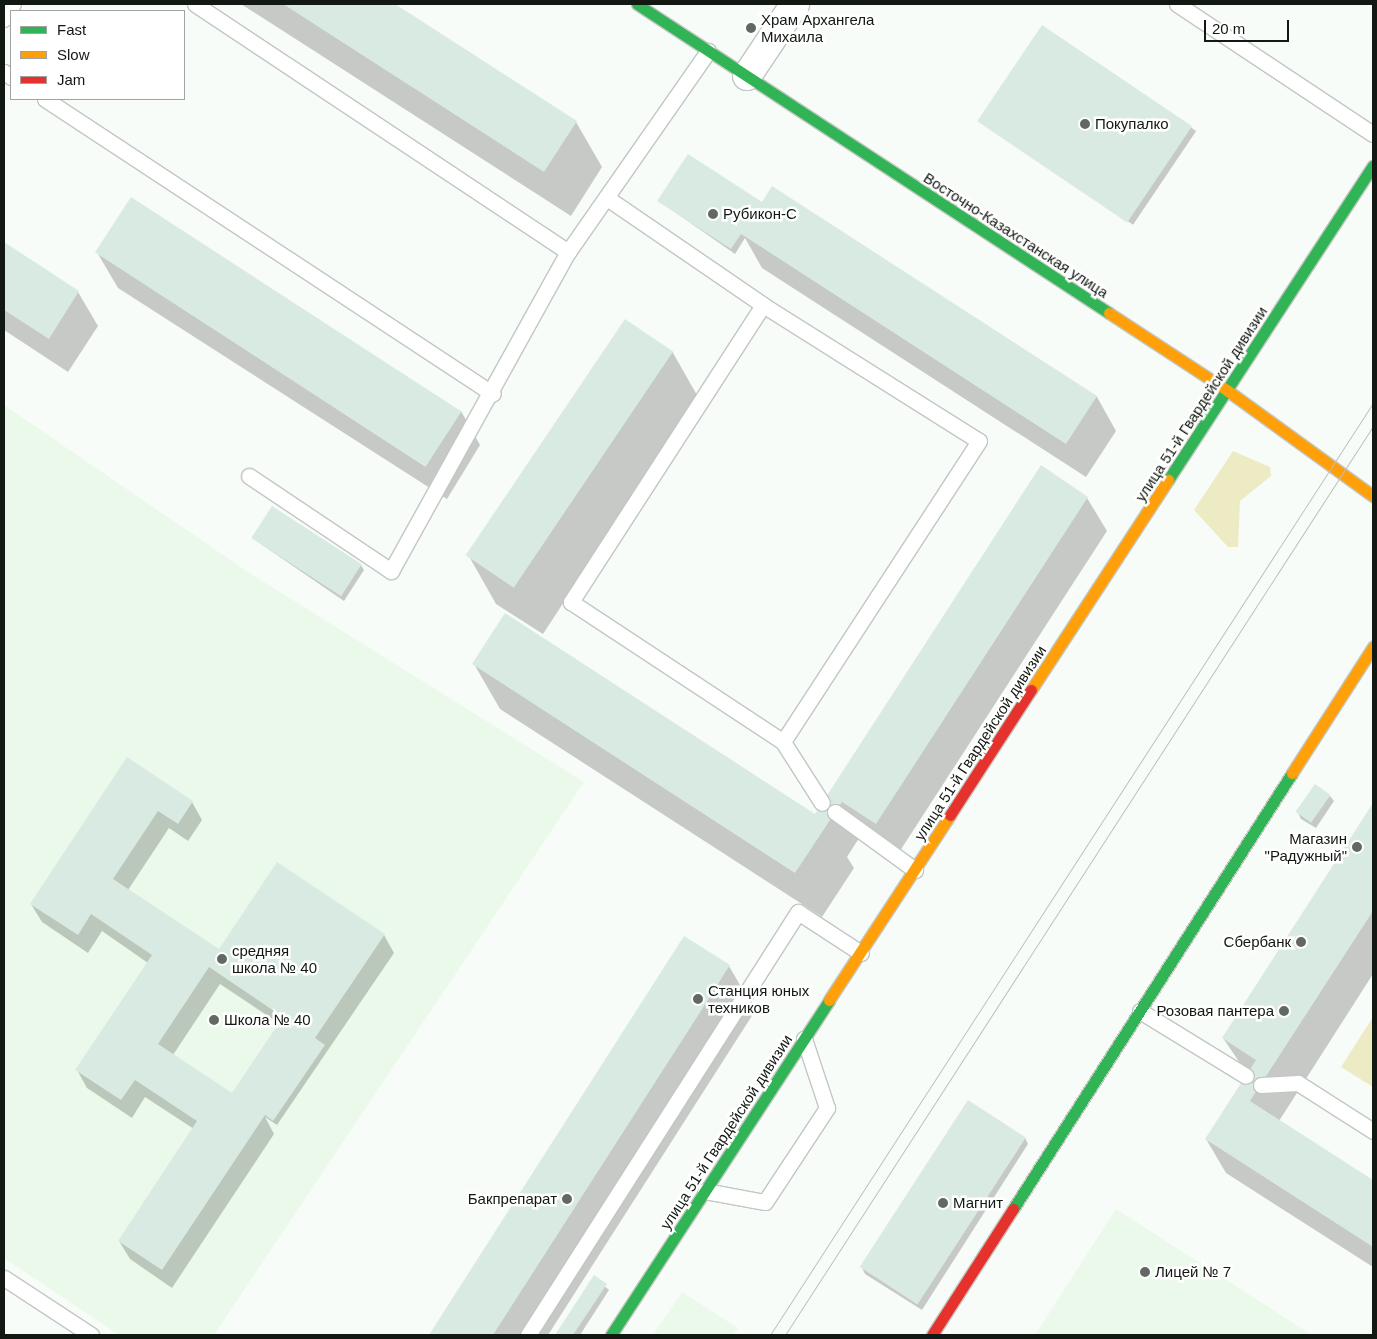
<!DOCTYPE html>
<meta charset="utf-8">
<style>
body{margin:0}
#map{position:relative;width:1377px;height:1339px;overflow:hidden;background:#f8fcf8;font-family:Helvetica,sans-serif}
div>[style]{position:absolute}
.built>*{inset:0;background:#eaf9ea}
.green>*{inset:0;background:#edebc3}
.shadow>*{inset:0;background:#0003;transform-origin:0 0}
.building>*{inset:0;background:#d8eae1;transform-origin:0 0}
.roads{filter:drop-shadow(1px 0 #c2c7c2) drop-shadow(-1px 0 #c2c7c2) drop-shadow(0 1px #c2c7c2) drop-shadow(0 -1px #c2c7c2)}
.lane>*{height:15px;margin:-7.5px;padding:0 7.5px;transform-origin:7.5px;border-radius:7.5px;background:#fefffe}
.street>*{height:28px;margin:-14px;padding:0 14px;transform-origin:14px;border-radius:14px;background:#fefffe}
.fast>*{height:11px;margin:-5.5px;padding:0 5.5px;transform-origin:5.5px;border-radius:5.5px;background:#30b455}
.slow>*{height:11px;margin:-5.5px;padding:0 5.5px;transform-origin:5.5px;border-radius:5.5px;background:#ff9f0a}
.jam>*{height:11px;margin:-5.5px;padding:0 5.5px;transform-origin:5.5px;border-radius:5.5px;background:#e5322d}
.tram>*{height:1px;margin:-0.5px;padding:0 0.5px;transform-origin:0.5px;border-radius:0.5px;background:#bec0be}
.dots>*{width:14px;height:14px;translate:-50% -50%;box-sizing:border-box;border:2px solid #fff;border-radius:50%}
span{translate:-50% -50%;white-space:nowrap;text-align:center;line-height:1.15;-webkit-text-stroke:5px #fff;paint-order:stroke}
.poi-label{font-size:15px;color:#121812}
.left{translate:0 -50%;text-align:left}
.right{translate:-100% -50%;text-align:right}
.street-label{font-size:15px;color:#121812}
.frame{position:absolute;inset:0;border:5px solid #121812;pointer-events:none}
.legend{position:absolute;left:10px;top:10px;width:175px;height:90px;box-sizing:border-box;background:#fff;border:1px solid #a0a3a0;margin:0;padding:6px 9px;list-style:none;font-size:15px;color:#121812}
.legend li{display:flex;align-items:center;gap:10px;height:25px}
.legend b{width:25px;border:1px solid #a0a3a0}
.scale{position:absolute;left:1204px;top:20px;width:85px;height:22px;box-sizing:border-box;border:2px solid #121812;border-top:0;padding-left:6px;font-size:15px;line-height:18px;white-space:nowrap;color:#121812;-webkit-text-stroke:4px #fff;paint-order:stroke}
</style>
<div id="map">
<div class="built">
<i style="clip-path:polygon(4px 405px,245px 570px,584px 782px,214px 1335px,119px 1335px,4px 1258px)"></i>
<i style="clip-path:polygon(1116px 1209px,1312px 1335px,1035px 1335px)"></i>
<i style="clip-path:polygon(682px 1292px,738px 1328px,733px 1335px,653px 1335px)"></i>
</div>
<div class="green">
<i style="clip-path:polygon(1233px 451px,1270px 467px,1271px 476px,1240px 501px,1238px 547px,1228px 547px,1194px 510px)"></i>
<i style="clip-path:polygon(1373px 1017px,1373px 1087px,1341px 1067px)"></i>
</div>
<div class="shadow">
<i style="clip-path:polygon(241px 4px,392px 4px,576px 122px,602px 167px,571px 216px)"></i>
<i style="left:1042px;top:27px;width:186px;height:113px;rotate:34deg"></i>
<i style="clip-path:polygon(772px 188px,1097px 397px,1116px 431px,1086px 477px,762px 268px,745px 238px,735px 254px,659px 201px,762px 204px)"></i>
<i style="clip-path:polygon(4px 244px,78px 292px,98px 326px,68px 372px,4px 330px)"></i>
<i style="clip-path:polygon(98px 254px,461px 411px,480px 445px,447px 499px,118px 288px)"></i>
<i style="clip-path:polygon(672px 351px,698px 397px,543px 634px,496px 604px,470px 558px)"></i>
<i style="clip-path:polygon(1087px 498px,1107px 531px,896px 857px,861px 835px,847px 857px,854px 868px,822px 917px,500px 709px,474px 664px,819px 818px)"></i>
<i style="clip-path:polygon(252px 538px,361px 565px,364px 570px,344px 601px)"></i>
<i style="clip-path:polygon(evenodd,127px 758px,192px 802px,202px 820px,188px 841px,169px 828px,128px 890px,219px 951px,384px 935px,394px 953px,277px 1125px,265px 1117px,274px 1134px,172px 1288px,130px 1259px,119px 1241px,194px 1129px,145px 1097px,132px 1118px,87px 1088px,77px 1070px,148px 963px,102px 931px,88px 953px,42px 922px,31px 904px,127px 758px,220px 984px,280px 1024px,236px 1097px,173px 1055px,220px 984px)"></i>
<i style="clip-path:polygon(1330px 796px,1334px 801px,1316px 828px,1301px 819px,1298px 813px)"></i>
<i style="clip-path:polygon(1373px 805px,1373px 974px,1279px 1121px,1373px 1182px,1373px 1267px,1226px 1173px,1206px 1139px,1248px 1075px,1223px 1038px)"></i>
<i style="clip-path:polygon(685px 937px,729px 966px,755px 1011px,548px 1335px,430px 1335px)"></i>
<i style="clip-path:polygon(1025px 1138px,1028px 1144px,922px 1310px,865px 1274px,862px 1268px)"></i>
<i style="clip-path:polygon(594px 1277px,609px 1290px,580px 1335px,556px 1335px)"></i>
</div>
<div class="building">
<i style="clip-path:polygon(283px 4px,395px 4px,577px 121px,544px 172px)"></i>
<i style="left:1042px;top:25px;width:181px;height:116px;rotate:34deg"></i>
<i style="clip-path:polygon(688px 154px,762px 202px,772px 186px,1097px 396px,1066px 444px,741px 234px,731px 249px,657px 201px)"></i>
<i style="left:131px;top:197px;width:394px;height:66px;rotate:33deg"></i>
<i style="clip-path:polygon(4px 242px,79px 291px,49px 339px,4px 310px)"></i>
<i style="left:625px;top:319px;width:58px;height:285px;rotate:34deg"></i>
<i style="clip-path:polygon(1041px 465px,1088px 497px,876px 824px,842px 802px,795px 873px,472px 664px,505px 613px,815px 814px)"></i>
<i style="left:272px;top:506px;width:107px;height:38px;rotate:33deg"></i>
<i style="clip-path:polygon(evenodd,127px 757px,193px 801px,178px 824px,158px 811px,113px 879px,219px 949px,277px 862px,385px 934px,315px 1038px,325px 1045px,273px 1121px,265px 1115px,162px 1270px,118px 1241px,197px 1121px,135px 1080px,121px 1100px,75px 1070px,152px 955px,91px 914px,78px 935px,30px 904px,127px 757px,209px 967px,283px 1017px,232px 1093px,158px 1044px,209px 967px)"></i>
<i style="left:1315px;top:784px;width:19px;height:34px;rotate:35deg"></i>
<i style="clip-path:polygon(1373px 803px,1373px 911px,1250px 1101px,1373px 1180px,1373px 1247px,1205px 1139px,1256px 1060px,1222px 1038px)"></i>
<i style="clip-path:polygon(684px 936px,730px 965px,706px 1003px,493px 1335px,429px 1335px)"></i>
<i style="left:968px;top:1100px;width:69px;height:199px;rotate:33deg"></i>
<i style="clip-path:polygon(594px 1275px,607px 1284px,573px 1335px,555px 1335px)"></i>
</div>
<div class="roads">
<div class="lane">
<i style="left:195px;top:4px;width:448px;rotate:33.6deg"></i>
<i style="left:1177px;top:4px;width:235px;rotate:33.6deg"></i>
<i style="left:4px;top:19px;width:17px;rotate:-59deg"></i>
<i style="left:4px;top:72px;width:9px;rotate:36deg"></i>
<i style="left:45px;top:99px;width:536px;rotate:33.36deg"></i>
<i style="left:607px;top:198px;width:189px;rotate:34.4deg"></i>
<i style="left:763px;top:305px;width:255px;rotate:32.2deg"></i>
<i style="left:979px;top:441px;width:359px;rotate:123.1deg"></i>
<i style="left:763px;top:305px;width:354px;rotate:122.9deg"></i>
<i style="left:571px;top:602px;width:254px;rotate:33.4deg"></i>
<i style="left:783px;top:742px;width:72px;rotate:57.4deg"></i>
<i style="left:249px;top:476px;width:171px;rotate:33.8deg"></i>
<i style="left:391px;top:571px;width:365px;rotate:-61deg"></i>
<i style="left:568px;top:252px;width:245px;rotate:-55.1deg"></i>
<i style="left:835px;top:812px;width:99px;rotate:35.9deg"></i>
<i style="left:1140px;top:1011px;width:124px;rotate:31.5deg"></i>
<i style="left:1261px;top:1085px;width:37px;rotate:-3deg"></i>
<i style="left:1298px;top:1083px;width:89px;rotate:32.6deg"></i>
<i style="left:705px;top:1191px;width:61px;rotate:10.4deg"></i>
<i style="left:765px;top:1202px;width:113px;rotate:-56.6deg"></i>
<i style="left:827px;top:1108px;width:73px;rotate:-108.4deg"></i>
<i style="left:4px;top:1278px;width:104px;rotate:33.2deg"></i>
<i style="left:528px;top:1335px;width:502px;rotate:-57.45deg"></i>
<i style="left:798px;top:912px;width:75px;rotate:33.1deg"></i>
</div>
<div class="street">
<i style="left:747px;top:76px;width:87px;rotate:-56.3deg"></i>
</div>
<div class="fast">
<i style="left:637px;top:4px;width:564px;rotate:33.21deg"></i>
<i style="left:1168px;top:480px;width:375px;rotate:-56.9deg"></i>
<i style="left:1013px;top:1209px;width:518px;rotate:-57.38deg"></i>
<i style="left:611px;top:1335px;width:400px;rotate:-56.9deg"></i>
</div>
<div class="slow">
<i style="left:1109px;top:313px;width:142px;rotate:33.2deg"></i>
<i style="left:1228px;top:391px;width:179px;rotate:35.9deg"></i>
<i style="left:1031px;top:690px;width:251px;rotate:-56.9deg"></i>
<i style="left:1292px;top:773px;width:150px;rotate:-57.3deg"></i>
<i style="left:829px;top:1000px;width:221px;rotate:-56.8deg"></i>
</div>
<div class="jam">
<i style="left:950px;top:815px;width:149px;rotate:-57.1deg"></i>
<i style="left:932px;top:1335px;width:150px;rotate:-57.3deg"></i>
</div>
</div>
<div class="tram">
<i style="left:770px;top:1335px;width:1110px;rotate:-57.1deg"></i>
<i style="left:785px;top:1335px;width:1083px;rotate:-57.1deg"></i>
</div>
<div class="dots">
<i style="left:751px;top:28px;background:#626862"></i>
<i style="left:1085px;top:124px;background:#626862"></i>
<i style="left:713px;top:214px;background:#626862"></i>
<i style="left:1357px;top:847px;background:#626862"></i>
<i style="left:1301px;top:942px;background:#626862"></i>
<i style="left:222px;top:959px;background:#626862"></i>
<i style="left:698px;top:999px;background:#626862"></i>
<i style="left:1284px;top:1011px;background:#626862"></i>
<i style="left:214px;top:1020px;background:#626862"></i>
<i style="left:567px;top:1199px;background:#626862"></i>
<i style="left:943px;top:1203px;background:#626862"></i>
<i style="left:1145px;top:1272px;background:#626862"></i>
</div>
<div class="poi-label">
<span class="left" style="left:761px;top:28px">Храм Архангела<br>Михаила</span>
<span class="left" style="left:1095px;top:124px">Покупалко</span>
<span class="left" style="left:723px;top:214px">Рубикон-С</span>
<span class="right" style="left:1347px;top:847px">Магазин<br>"Радужный"</span>
<span class="right" style="left:1291px;top:942px">Сбербанк</span>
<span class="left" style="left:232px;top:959px">средняя<br>школа № 40</span>
<span class="left" style="left:708px;top:999px">Станция юных<br>техников</span>
<span class="right" style="left:1274px;top:1011px">Розовая пантера</span>
<span class="left" style="left:224px;top:1020px">Школа № 40</span>
<span class="right" style="left:557px;top:1199px">Бакпрепарат</span>
<span class="left" style="left:953px;top:1203px">Магнит</span>
<span class="left" style="left:1155px;top:1272px">Лицей № 7</span>
</div>
<div class="street-label">
<span style="left:1016px;top:235px;rotate:33deg">Восточно-Казахстанская улица</span>
<span style="left:1201px;top:404px;rotate:-57deg">улица 51-й Гвардейской дивизии</span>
<span style="left:980px;top:743px;rotate:-57deg">улица 51-й Гвардейской дивизии</span>
<span style="left:726px;top:1132px;rotate:-57deg">улица 51-й Гвардейской дивизии</span>
</div>
<div class="frame"></div>
<ul class="legend">
<li><b style="height:6px;background:#30b455"></b>Fast</li>
<li><b style="height:6px;background:#ff9f0a"></b>Slow</li>
<li><b style="height:6px;background:#e5322d"></b>Jam</li>
</ul>
<div class="scale">20 m</div>
</div>
